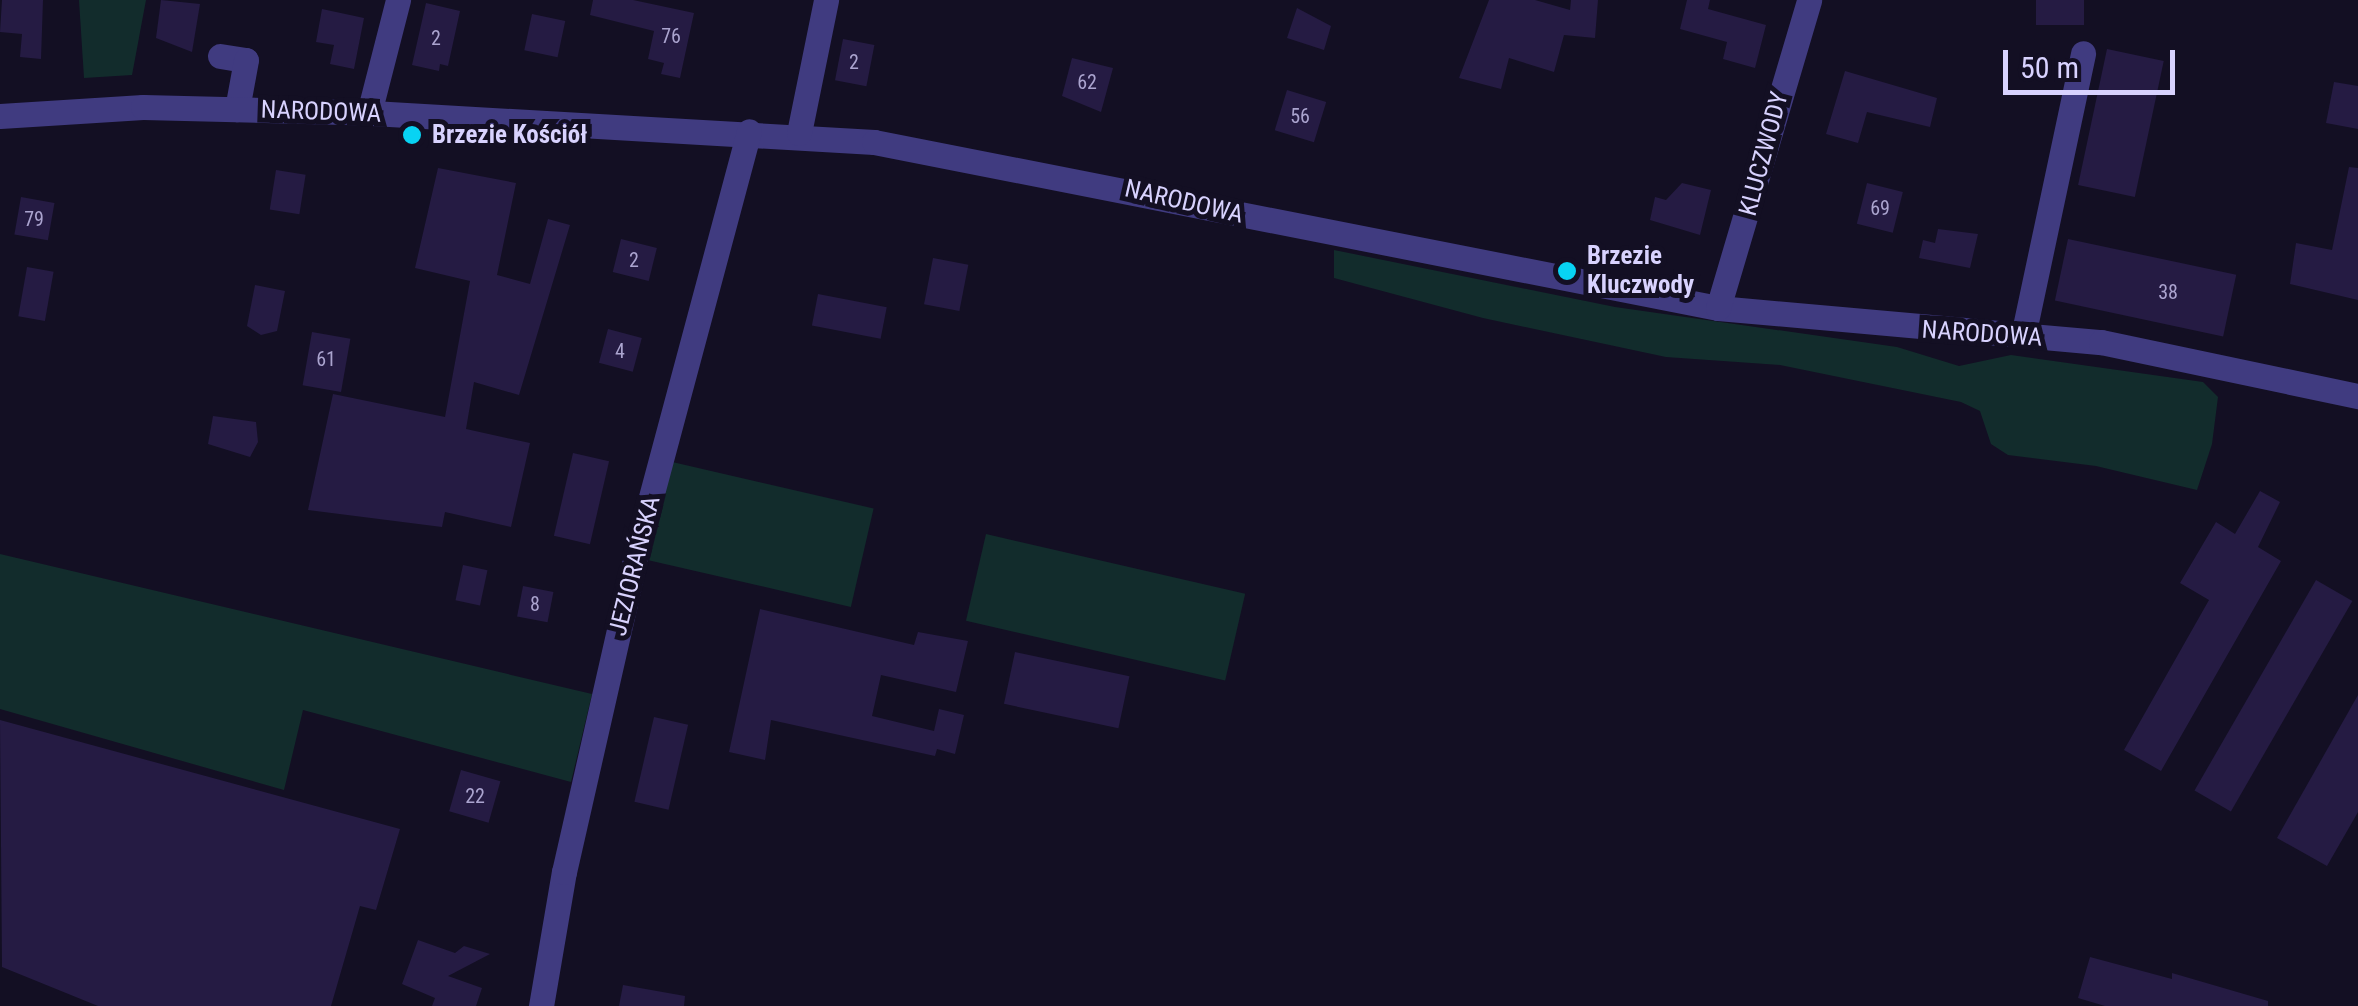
<!DOCTYPE html>
<meta charset="utf-8">
<style>
body{margin:0}
#map{position:relative;width:2358px;height:1006px;overflow:hidden;background:#130f23;font-family:"Roboto Condensed",sans-serif}
div>[style]{position:absolute}
.green>*{inset:0;background:#122c2c;transform-origin:0 0}
.building>*{inset:0;background:#251b43;transform-origin:0 0}
.minor>*{height:25px;margin:-12.5px;padding:0 12.5px;transform-origin:12.5px;border-radius:12.5px;background:#403b80}
.dots>*{width:28px;height:28px;translate:-50% -50%;box-sizing:border-box;border:5px solid #130f23;border-radius:50%}
span{translate:-50% -50%;white-space:nowrap;text-align:center;line-height:1.15;-webkit-text-stroke:10px #130f23;paint-order:stroke}
.number-label{font-size:20px;color:#aba4cf}
.number-label span{-webkit-text-stroke-width:0}
.street-label{font-size:25px;color:#d8d2fe}
.poi-label{font-size:25px;color:#d8d2fe;font-weight:700}
.left{translate:0 -50%;text-align:left}
.scale{position:absolute;left:2003px;top:50px;width:172px;height:45px;box-sizing:border-box;border:5px solid #d8d2fe;border-top:0;padding-left:12px;font-size:30px;line-height:35px;white-space:nowrap;color:#d8d2fe;-webkit-text-stroke:8px #130f23;paint-order:stroke}
</style>
<div id="map">
<div class="green">
<i style="clip-path:polygon(79px 0,146px 0,132px 75px,84px 78px)"></i>
<i style="clip-path:polygon(1334px 250px,1615px 307px,1897px 347px,1959px 366px,2011px 355px,2203px 382px,2218px 397px,2212px 444px,2197px 490px,2096px 466px,2008px 455px,1991px 444px,1980px 411px,1961px 402px,1780px 365px,1666px 357px,1483px 318px,1334px 278px)"></i>
<i style="left:668px;top:461px;width:211px;height:101px;rotate:13deg"></i>
<i style="left:986px;top:534px;width:266px;height:89px;rotate:13deg"></i>
<i style="clip-path:polygon(0 554px,592px 694px,571px 782px,303px 710px,284px 790px,0 709px)"></i>
</div>
<div class="building">
<i style="clip-path:polygon(2px 0,43px 0,41px 59px,20px 57px,22px 34px,0 32px)"></i>
<i style="clip-path:polygon(161px 0,200px 4px,192px 52px,156px 38px)"></i>
<i style="clip-path:polygon(593px 0,633px 0,694px 13px,680px 78px,661px 74px,664px 63px,648px 59px,654px 31px,590px 15px)"></i>
<i style="clip-path:polygon(1489px 0,1535px 0,1570px 10px,1571px 0,1598px 0,1595px 38px,1564px 35px,1554px 72px,1509px 58px,1501px 89px,1459px 78px)"></i>
<i style="clip-path:polygon(1687px 0,1710px 0,1708px 9px,1766px 25px,1755px 68px,1723px 59px,1727px 42px,1680px 29px)"></i>
<i style="left:2036px;top:0;width:48px;height:25px"></i>
<i style="clip-path:polygon(426px 3px,460px 11px,448px 66px,440px 64px,439px 71px,412px 65px)"></i>
<i style="clip-path:polygon(1297px 8px,1331px 26px,1324px 50px,1287px 38px)"></i>
<i style="clip-path:polygon(322px 9px,364px 18px,354px 69px,330px 64px,334px 45px,316px 42px)"></i>
<i style="left:532px;top:14px;width:34px;height:37px;rotate:12deg"></i>
<i style="left:843px;top:39px;width:32px;height:42px;rotate:11deg"></i>
<i style="left:2107px;top:49px;width:58px;height:139px;rotate:12deg"></i>
<i style="clip-path:polygon(1072px 58px,1113px 68px,1101px 112px,1062px 96px)"></i>
<i style="clip-path:polygon(1845px 71px,1937px 98px,1930px 127px,1867px 112px,1858px 143px,1826px 134px)"></i>
<i style="clip-path:polygon(2334px 82px,2358px 86px,2358px 129px,2326px 123px)"></i>
<i style="left:1287px;top:90px;width:41px;height:42px;rotate:17deg"></i>
<i style="clip-path:polygon(2349px 167px,2358px 168px,2358px 300px,2290px 284px,2296px 243px,2332px 250px)"></i>
<i style="clip-path:polygon(438px 168px,516px 183px,497px 275px,530px 284px,548px 219px,570px 225px,519px 395px,474px 382px,466px 429px,530px 443px,511px 527px,445px 512px,442px 527px,308px 510px,333px 394px,445px 417px,470px 281px,415px 268px)"></i>
<i style="left:276px;top:170px;width:30px;height:40px;rotate:9deg"></i>
<i style="clip-path:polygon(1682px 183px,1711px 190px,1700px 235px,1650px 220px,1655px 197px,1666px 200px)"></i>
<i style="left:1867px;top:183px;width:37px;height:42px;rotate:14deg"></i>
<i style="left:21px;top:197px;width:34px;height:38px;rotate:10deg"></i>
<i style="clip-path:polygon(1938px 229px,1978px 234px,1970px 268px,1919px 258px,1923px 240px,1935px 243px)"></i>
<i style="left:621px;top:239px;width:37px;height:34px;rotate:14deg"></i>
<i style="left:2068px;top:239px;width:172px;height:63px;rotate:12deg"></i>
<i style="left:933px;top:258px;width:36px;height:47px;rotate:11deg"></i>
<i style="left:27px;top:267px;width:27px;height:50px;rotate:10deg"></i>
<i style="clip-path:polygon(255px 285px,285px 291px,277px 331px,261px 335px,247px 326px)"></i>
<i style="left:818px;top:294px;width:70px;height:32px;rotate:11deg"></i>
<i style="left:608px;top:329px;width:35px;height:35px;rotate:15deg"></i>
<i style="left:312px;top:332px;width:39px;height:54px;rotate:10deg"></i>
<i style="clip-path:polygon(213px 416px,256px 422px,258px 442px,250px 457px,208px 444px)"></i>
<i style="left:573px;top:453px;width:37px;height:85px;rotate:13deg"></i>
<i style="clip-path:polygon(2260px 491px,2280px 502px,2258px 547px,2281px 561px,2161px 771px,2124px 750px,2209px 600px,2180px 583px,2216px 522px,2235px 534px)"></i>
<i style="left:463px;top:565px;width:25px;height:36px;rotate:12deg"></i>
<i style="left:2316px;top:580px;width:42px;height:243px;rotate:30deg"></i>
<i style="left:523px;top:586px;width:31px;height:31px;rotate:11deg"></i>
<i style="clip-path:polygon(760px 609px,914px 645px,918px 632px,968px 641px,956px 692px,881px 675px,872px 716px,934px 731px,939px 709px,964px 715px,955px 754px,937px 749px,935px 756px,771px 720px,765px 760px,729px 752px)"></i>
<i style="left:1015px;top:652px;width:117px;height:53px;rotate:12deg"></i>
<i style="clip-path:polygon(2358px 695px,2358px 812px,2327px 866px,2277px 838px)"></i>
<i style="left:654px;top:717px;width:35px;height:87px;rotate:13deg"></i>
<i style="clip-path:polygon(0 720px,400px 829px,376px 910px,360px 906px,331px 1006px,98px 1006px,2px 967px)"></i>
<i style="left:461px;top:770px;width:41px;height:43px;rotate:16deg"></i>
<i style="clip-path:polygon(418px 940px,455px 953px,464px 946px,490px 954px,448px 976px,482px 988px,476px 1006px,432px 1006px,435px 998px,402px 984px)"></i>
<i style="clip-path:polygon(2090px 957px,2172px 979px,2172px 973px,2268px 1001px,2268px 1006px,2105px 1006px,2078px 998px)"></i>
<i style="clip-path:polygon(623px 985px,685px 996px,684px 1006px,619px 1006px)"></i>
</div>
<div class="minor">
<i style="left:220px;top:56px;width:26px;rotate:9deg"></i>
<i style="left:246px;top:60px;width:50px;rotate:100.4deg"></i>
<i style="left:369px;top:113px;width:117px;rotate:-75.6deg"></i>
<i style="left:0;top:116px;width:143px;rotate:-3.6deg"></i>
<i style="left:143px;top:107px;width:212px;rotate:1.4deg"></i>
<i style="left:355px;top:112px;width:520px;rotate:3.31deg"></i>
<i style="left:874px;top:142px;width:860px;rotate:11.13deg"></i>
<i style="left:1718px;top:308px;width:385px;rotate:5.1deg"></i>
<i style="left:2101px;top:342px;width:263px;rotate:11.9deg"></i>
<i style="left:799px;top:133px;width:136px;rotate:-78.5deg"></i>
<i style="left:1718px;top:308px;width:321px;rotate:-73.5deg"></i>
<i style="left:2023px;top:336px;width:289px;rotate:-78deg"></i>
<i style="left:541px;top:1006px;width:136px;rotate:-80.3deg"></i>
<i style="left:564px;top:872px;width:343px;rotate:-77.2deg"></i>
<i style="left:640px;top:538px;width:421px;rotate:-75deg"></i>
</div>
<div class="dots">
<i style="left:412px;top:135px;background:#08d3f3"></i>
<i style="left:1567px;top:271px;background:#08d3f3"></i>
</div>
<div class="number-label">
<span style="left:671px;top:36px">76</span>
<span style="left:436px;top:38px">2</span>
<span style="left:854px;top:62px">2</span>
<span style="left:1087px;top:82px">62</span>
<span style="left:1300px;top:116px">56</span>
<span style="left:1880px;top:208px">69</span>
<span style="left:34px;top:219px">79</span>
<span style="left:634px;top:260px">2</span>
<span style="left:2168px;top:292px">38</span>
<span style="left:620px;top:351px">4</span>
<span style="left:326px;top:359px">61</span>
<span style="left:535px;top:604px">8</span>
<span style="left:475px;top:796px">22</span>
</div>
<div class="street-label">
<span style="left:321px;top:112px;rotate:2deg">NARODOWA</span>
<span style="left:1764px;top:154px;rotate:-75deg">KLUCZWODY</span>
<span style="left:1184px;top:202px;rotate:13deg">NARODOWA</span>
<span style="left:1982px;top:334px;rotate:4deg">NARODOWA</span>
<span style="left:635px;top:566px;rotate:-76deg">JEZIORAŃSKA</span>
</div>
<div class="poi-label">
<span class="left" style="left:432px;top:135px">Brzezie Kościół</span>
<span class="left" style="left:1587px;top:271px">Brzezie<br>Kluczwody</span>
</div>
<div class="scale">50 m</div>
</div>
